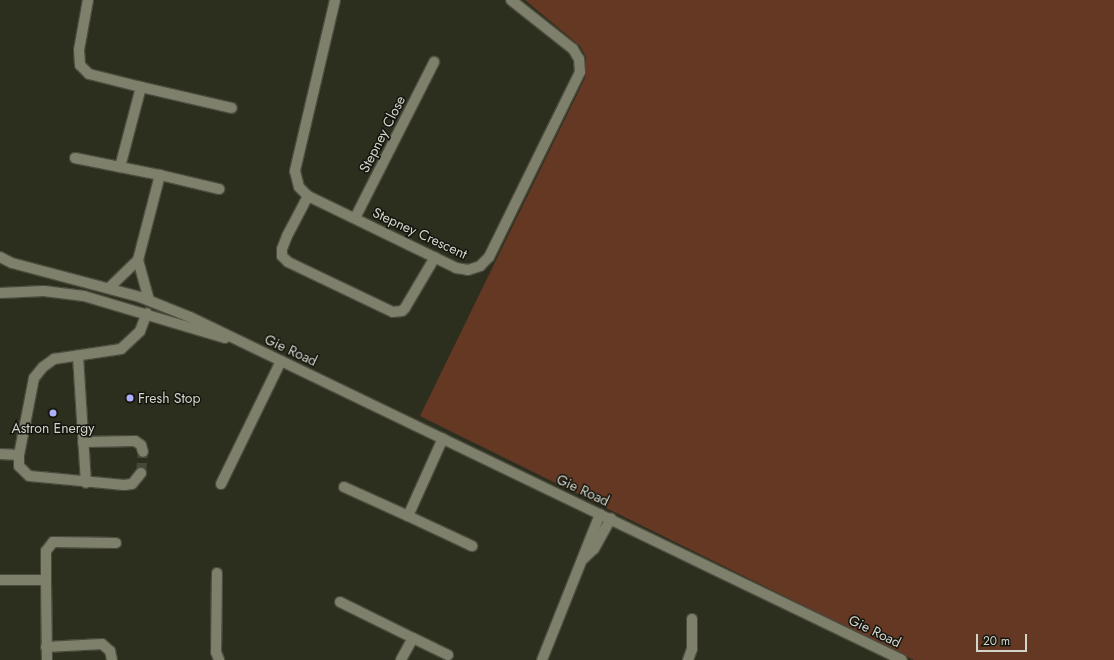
<!DOCTYPE html>
<style>
body{margin:0}
#map{position:relative;width:1114px;height:660px;overflow:hidden;background:#2d2f1e;font-family:Jost,sans-serif}
div>[style]{position:absolute}
.green>*{inset:0;background:#653824}
.minor-tunnel>*{height:10px;margin-top:-5px;transform-origin:0;background:repeating-linear-gradient(90deg,#464838 0 10px,transparent 0 15px)}
.roads{filter:drop-shadow(1px 0 #4b4c3e) drop-shadow(-1px 0 #4b4c3e) drop-shadow(0 1px #4b4c3e) drop-shadow(0 -1px #4b4c3e)}
.minor>*{height:10px;margin:-5px;padding:0 5px;transform-origin:5px;border-radius:5px;background:#7e806c}
.dots>*{width:11px;height:11px;translate:-50% -50%;box-sizing:border-box;border:2px solid #15160f;border-radius:50%}
span{translate:-50% -50%;white-space:nowrap;text-align:center;line-height:1.15;-webkit-text-stroke:3px #15160f;paint-order:stroke}
.street-label{font-size:14px;color:#d3d5ca}
.poi-label{font-size:14px;color:#d3d5ca}
.left{translate:0 -50%;text-align:left}
.scale{position:absolute;left:976px;top:634px;width:51px;height:18px;box-sizing:border-box;border:2px solid #d3d5ca;border-top:0;padding-left:5px;font-size:12px;line-height:14px;white-space:nowrap;color:#d3d5ca;-webkit-text-stroke:3px #15160f;paint-order:stroke}
</style>
<div id="map">
<div class="green">
<i style="clip-path:polygon(525px 0,1114px 0,1114px 660px,914px 660px,420px 416px,586px 76px,586px 57px,580px 46px)"></i>
</div>
<div class="minor-tunnel">
<i style="left:141px;top:473px;width:21px;rotate:-85deg"></i>
</div>
<div class="roads">
<div class="minor">
<i style="left:88px;top:0;width:51px;rotate:100.2deg"></i>
<i style="left:79px;top:50px;width:15px;rotate:86deg"></i>
<i style="left:80px;top:65px;width:13px;rotate:45deg"></i>
<i style="left:89px;top:74px;width:54px;rotate:14deg"></i>
<i style="left:141px;top:87px;width:83px;rotate:104.7deg"></i>
<i style="left:335px;top:0;width:176px;rotate:103.2deg"></i>
<i style="left:295px;top:171px;width:16px;rotate:76deg"></i>
<i style="left:299px;top:187px;width:13px;rotate:45deg"></i>
<i style="left:308px;top:196px;width:165px;rotate:25.9deg"></i>
<i style="left:456px;top:268px;width:12px;rotate:9deg"></i>
<i style="left:468px;top:270px;width:13px;rotate:-18deg"></i>
<i style="left:480px;top:266px;width:13px;rotate:-45deg"></i>
<i style="left:489px;top:257px;width:206px;rotate:-63.8deg"></i>
<i style="left:580px;top:72px;width:13px;rotate:-94deg"></i>
<i style="left:579px;top:59px;width:12px;rotate:-121deg"></i>
<i style="left:573px;top:49px;width:79px;rotate:-141.7deg"></i>
<i style="left:141px;top:87px;width:93px;rotate:13deg"></i>
<i style="left:75px;top:158px;width:87px;rotate:11.3deg"></i>
<i style="left:308px;top:196px;width:45px;rotate:117.7deg"></i>
<i style="left:287px;top:236px;width:14px;rotate:111deg"></i>
<i style="left:282px;top:249px;width:7px;rotate:90deg"></i>
<i style="left:282px;top:256px;width:8px;rotate:45deg"></i>
<i style="left:288px;top:262px;width:116px;rotate:25.5deg"></i>
<i style="left:393px;top:312px;width:9px;rotate:-6deg"></i>
<i style="left:402px;top:311px;width:4px;rotate:-45deg"></i>
<i style="left:405px;top:308px;width:59px;rotate:-59.5deg"></i>
<i style="left:355px;top:218px;width:175px;rotate:-63.1deg"></i>
<i style="left:0;top:257px;width:13px;rotate:27deg"></i>
<i style="left:12px;top:263px;width:132px;rotate:14.9deg"></i>
<i style="left:140px;top:297px;width:54px;rotate:21.8deg"></i>
<i style="left:190px;top:317px;width:790px;rotate:25.72deg"></i>
<i style="left:138px;top:260px;width:41px;rotate:74.6deg"></i>
<i style="left:110px;top:287px;width:39px;rotate:-44deg"></i>
<i style="left:138px;top:260px;width:88px;rotate:-75.5deg"></i>
<i style="left:160px;top:175px;width:61px;rotate:13.3deg"></i>
<i style="left:0;top:293px;width:44px;rotate:-2.6deg"></i>
<i style="left:44px;top:291px;width:40px;rotate:7.1deg"></i>
<i style="left:84px;top:296px;width:147px;rotate:16.6deg"></i>
<i style="left:78px;top:356px;width:127px;rotate:86.4deg"></i>
<i style="left:83px;top:442px;width:52px;rotate:-1.1deg"></i>
<i style="left:135px;top:441px;width:7px;rotate:34deg"></i>
<i style="left:141px;top:445px;width:7px;rotate:74deg"></i>
<i style="left:0;top:454px;width:19px;rotate:3deg"></i>
<i style="left:141px;top:473px;width:14px;rotate:129deg"></i>
<i style="left:132px;top:484px;width:8px;rotate:173deg"></i>
<i style="left:124px;top:485px;width:95px;rotate:-174.6deg"></i>
<i style="left:29px;top:476px;width:14px;rotate:-135deg"></i>
<i style="left:19px;top:466px;width:11px;rotate:-90deg"></i>
<i style="left:19px;top:455px;width:78px;rotate:-79deg"></i>
<i style="left:34px;top:378px;width:14px;rotate:-51deg"></i>
<i style="left:43px;top:367px;width:14px;rotate:-36deg"></i>
<i style="left:54px;top:359px;width:68px;rotate:-8.5deg"></i>
<i style="left:121px;top:349px;width:26px;rotate:-43deg"></i>
<i style="left:140px;top:331px;width:19px;rotate:-69deg"></i>
<i style="left:221px;top:484px;width:137px;rotate:-64deg"></i>
<i style="left:344px;top:487px;width:70px;rotate:24.4deg"></i>
<i style="left:408px;top:516px;width:85px;rotate:-65.8deg"></i>
<i style="left:408px;top:516px;width:71px;rotate:25.1deg"></i>
<i style="left:582px;top:560px;width:16px;rotate:-43deg"></i>
<i style="left:594px;top:549px;width:35px;rotate:-61deg"></i>
<i style="left:217px;top:573px;width:79px;rotate:90.7deg"></i>
<i style="left:216px;top:652px;width:9px;rotate:69deg"></i>
<i style="left:0;top:580px;width:46px"></i>
<i style="left:46px;top:580px;width:80px;rotate:89.3deg"></i>
<i style="left:46px;top:580px;width:29px;rotate:-90deg"></i>
<i style="left:46px;top:551px;width:11px;rotate:-52deg"></i>
<i style="left:53px;top:542px;width:63px;rotate:0.9deg"></i>
<i style="left:340px;top:602px;width:81px;rotate:26.3deg"></i>
<i style="left:413px;top:638px;width:25px;rotate:119deg"></i>
<i style="left:413px;top:638px;width:39px;rotate:26deg"></i>
<i style="left:46px;top:647px;width:56px;rotate:-3.1deg"></i>
<i style="left:102px;top:644px;width:11px;rotate:41deg"></i>
<i style="left:110px;top:651px;width:9px;rotate:77deg"></i>
<i style="left:542px;top:660px;width:157px;rotate:-68.3deg"></i>
<i style="left:688px;top:660px;width:12px;rotate:-70deg"></i>
<i style="left:692px;top:649px;width:30px;rotate:-90deg"></i>
</div>
</div>
<div class="dots">
<i style="left:130px;top:398px;background:#adaffb"></i>
<i style="left:53px;top:413px;background:#adaffb"></i>
</div>
<div class="street-label">
<span style="left:382px;top:134px;rotate:-63deg">Stepney Close</span>
<span style="left:420px;top:233px;rotate:25deg">Stepney Crescent</span>
<span style="left:291px;top:350px;rotate:25deg">Gie Road</span>
<span style="left:583px;top:490px;rotate:25deg">Gie Road</span>
<span style="left:875px;top:631px;rotate:26deg">Gie Road</span>
</div>
<div class="poi-label">
<span class="left" style="left:138px;top:398px">Fresh Stop</span>
<span style="left:53px;top:428px">Astron Energy</span>
</div>
<div class="scale">20 m</div>
</div>
